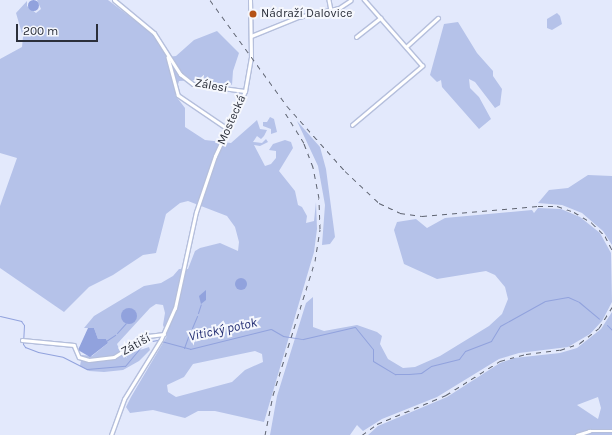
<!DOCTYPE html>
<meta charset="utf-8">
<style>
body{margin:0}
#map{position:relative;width:612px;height:435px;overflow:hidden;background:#e3e9fc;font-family:Karla,sans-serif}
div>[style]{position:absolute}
.green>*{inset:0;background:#b5c2e9}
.water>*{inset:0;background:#91a2dd}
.round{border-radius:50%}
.stream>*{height:1px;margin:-0.5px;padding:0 0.5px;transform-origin:0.5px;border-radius:0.5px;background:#91a2dd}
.roads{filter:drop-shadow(1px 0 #b5bfdc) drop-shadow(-1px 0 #b5bfdc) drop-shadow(0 1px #b5bfdc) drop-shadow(0 -1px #b5bfdc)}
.minor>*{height:2.5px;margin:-1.25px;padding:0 1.25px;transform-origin:1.25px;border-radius:1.25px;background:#fff}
.tertiary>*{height:3px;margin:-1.5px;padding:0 1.5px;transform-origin:1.5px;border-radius:1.5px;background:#fff}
.rail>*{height:1px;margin-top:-0.5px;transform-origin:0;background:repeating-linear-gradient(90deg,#5e6370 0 5px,transparent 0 10px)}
.dots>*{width:11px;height:11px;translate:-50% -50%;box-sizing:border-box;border:2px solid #f5f7fd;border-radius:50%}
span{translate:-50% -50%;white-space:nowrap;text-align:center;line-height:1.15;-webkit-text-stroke:4px #f5f7fd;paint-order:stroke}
.poi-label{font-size:12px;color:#2b2f3a}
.left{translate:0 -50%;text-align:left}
.street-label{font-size:12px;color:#2b2f3a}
.water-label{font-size:13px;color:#232e73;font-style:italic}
.scale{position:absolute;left:16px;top:24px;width:82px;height:18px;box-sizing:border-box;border:2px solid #2b2f3a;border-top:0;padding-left:5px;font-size:12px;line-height:14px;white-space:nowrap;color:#2b2f3a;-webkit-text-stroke:3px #f5f7fd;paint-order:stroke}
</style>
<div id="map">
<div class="green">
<i style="clip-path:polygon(evenodd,37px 0,108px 0,153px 34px,167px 57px,176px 56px,194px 40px,217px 31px,239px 53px,233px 71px,232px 85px,197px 80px,179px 81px,175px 95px,185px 108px,185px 127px,205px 140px,231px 143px,257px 120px,260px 129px,267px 130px,264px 136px,261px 139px,257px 136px,253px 142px,262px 143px,266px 139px,268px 142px,260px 146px,254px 145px,265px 166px,271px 164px,276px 158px,276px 151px,269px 150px,273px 144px,285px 140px,291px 142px,293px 148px,279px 171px,295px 191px,298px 205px,302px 207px,307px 216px,306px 223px,314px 221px,316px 202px,317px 229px,314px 252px,264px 422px,215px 411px,198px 411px,185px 418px,153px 410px,130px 413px,126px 407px,131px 397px,167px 336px,163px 325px,165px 313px,163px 305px,156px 304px,150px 308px,117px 344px,122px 356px,149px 347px,150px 350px,139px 361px,123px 370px,104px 372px,89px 371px,80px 366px,82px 355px,92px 356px,108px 343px,106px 339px,98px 339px,94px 328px,84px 328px,94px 316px,144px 286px,161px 283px,173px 276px,179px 269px,188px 269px,195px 251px,200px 248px,220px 243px,238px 251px,239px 242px,235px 227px,227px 216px,188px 201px,180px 203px,166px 214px,156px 253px,143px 255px,113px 275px,89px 287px,64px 312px,0 268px,0 206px,17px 158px,0 153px,0 59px,22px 47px,23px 37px,16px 13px,27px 1px,27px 6px,36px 13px,41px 9px,37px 0,255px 351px,262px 354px,263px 362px,245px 370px,232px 382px,176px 397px,168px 392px,167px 385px,184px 377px,193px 364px,255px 351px)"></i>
<i style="clip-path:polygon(557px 13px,560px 16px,562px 24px,552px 30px,547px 28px,547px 19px)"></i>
<i style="clip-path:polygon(458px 22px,477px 53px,493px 71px,493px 76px,502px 89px,500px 105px,495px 108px,475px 82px,469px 79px,470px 88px,479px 97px,491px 119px,479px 129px,442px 87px,441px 80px,437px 82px,430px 75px,444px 24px)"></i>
<i style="clip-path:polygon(270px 117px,274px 119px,277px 132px,271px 134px,271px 129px,263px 126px,263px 122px,267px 122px)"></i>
<i style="clip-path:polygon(297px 121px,320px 147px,326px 169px,335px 237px,330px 244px,322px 245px,325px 205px,318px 166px)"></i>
<i style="clip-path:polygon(588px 175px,612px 176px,612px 245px,603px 231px,582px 213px,562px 205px,538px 203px,549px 190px,568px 188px)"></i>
<i style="clip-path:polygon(538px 208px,561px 209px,580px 217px,600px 233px,611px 253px,612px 302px,602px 321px,590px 334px,568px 347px,519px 353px,499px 359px,437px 397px,382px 419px,363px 431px,357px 425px,350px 435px,270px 435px,277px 396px,306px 303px,313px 297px,313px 327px,324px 331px,357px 325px,377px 332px,382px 336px,380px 344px,388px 359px,403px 368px,415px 367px,440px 356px,489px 326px,502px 314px,508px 299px,505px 287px,495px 275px,486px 271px,437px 279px,404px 264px,394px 230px,397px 222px,416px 219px,427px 228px,445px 218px,532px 210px,534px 213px)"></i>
<i style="clip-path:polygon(evenodd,612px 312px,612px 435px,368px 435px,378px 426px,447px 397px,500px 363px,514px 358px,560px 353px,577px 348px,601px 329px,612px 312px,598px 397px,601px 408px,598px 419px,577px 405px,598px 397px)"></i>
</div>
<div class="water">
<i class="round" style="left:27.5px;top:-0.5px;width:11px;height:11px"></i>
<i class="round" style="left:235px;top:278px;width:12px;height:12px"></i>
<i style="clip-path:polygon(206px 290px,206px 300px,201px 304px,199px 296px)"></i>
<i class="round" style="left:121px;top:308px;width:16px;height:16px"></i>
<i style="clip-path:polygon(88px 328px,94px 328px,98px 339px,106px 339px,108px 343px,90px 357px,78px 350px)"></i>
</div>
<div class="stream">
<i style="left:198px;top:313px;width:9px;rotate:-72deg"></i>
<i style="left:0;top:316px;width:22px;rotate:13deg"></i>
<i style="left:21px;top:321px;width:5px;rotate:53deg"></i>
<i style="left:24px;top:325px;width:19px;rotate:93deg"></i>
<i style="left:23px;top:344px;width:4px;rotate:56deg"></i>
<i style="left:25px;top:347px;width:14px;rotate:21deg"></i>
<i style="left:38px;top:352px;width:25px;rotate:11deg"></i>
<i style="left:63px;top:357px;width:27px;rotate:27deg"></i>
<i style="left:87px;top:369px;width:38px;rotate:-5deg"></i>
<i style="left:125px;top:366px;width:31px;rotate:-50deg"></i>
<i style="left:145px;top:342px;width:13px;rotate:-9deg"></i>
<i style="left:607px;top:325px;width:7px;rotate:45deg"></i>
<i style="left:192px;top:328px;width:13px;rotate:-67deg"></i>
<i style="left:117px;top:333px;width:13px;rotate:-48deg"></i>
<i style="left:106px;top:341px;width:11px;rotate:-34deg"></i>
<i style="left:161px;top:341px;width:30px;rotate:15deg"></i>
<i style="left:190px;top:349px;width:83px;rotate:-13.9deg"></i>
<i style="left:271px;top:329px;width:14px;rotate:30deg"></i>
<i style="left:283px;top:336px;width:20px;rotate:9deg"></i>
<i style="left:303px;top:339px;width:53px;rotate:-13deg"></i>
<i style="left:355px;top:327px;width:28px;rotate:51deg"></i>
<i style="left:373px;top:349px;width:12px;rotate:90deg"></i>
<i style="left:373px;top:361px;width:26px;rotate:31deg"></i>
<i style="left:395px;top:374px;width:14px"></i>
<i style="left:409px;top:374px;width:12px;rotate:-5deg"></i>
<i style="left:421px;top:373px;width:12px;rotate:-35deg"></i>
<i style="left:431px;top:366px;width:29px;rotate:-14deg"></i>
<i style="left:459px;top:359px;width:10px;rotate:-53deg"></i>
<i style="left:465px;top:351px;width:28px;rotate:-21deg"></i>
<i style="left:491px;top:341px;width:17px;rotate:-59deg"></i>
<i style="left:500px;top:326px;width:51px;rotate:-29.1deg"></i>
<i style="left:545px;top:301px;width:23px;rotate:-10deg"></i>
<i style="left:568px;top:297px;width:12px;rotate:24deg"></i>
<i style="left:579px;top:302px;width:26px;rotate:40deg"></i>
<i style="left:184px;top:348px;width:15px;rotate:-70deg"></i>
</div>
<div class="roads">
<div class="minor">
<i style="left:329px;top:0;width:10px;rotate:79deg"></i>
<i style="left:356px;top:37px;width:31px;rotate:-38deg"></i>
<i style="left:406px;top:47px;width:43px;rotate:-42.2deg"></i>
<i style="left:168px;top:57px;width:39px;rotate:75deg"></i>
<i style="left:178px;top:95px;width:60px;rotate:34.2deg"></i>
<i style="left:352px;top:125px;width:92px;rotate:-40.1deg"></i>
<i style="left:422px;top:66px;width:88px;rotate:-131.3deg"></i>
<i style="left:22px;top:340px;width:52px;rotate:5.5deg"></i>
<i style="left:74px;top:345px;width:13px;rotate:67deg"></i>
<i style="left:79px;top:357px;width:10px;rotate:17deg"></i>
<i style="left:89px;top:360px;width:25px;rotate:-7deg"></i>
<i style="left:114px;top:357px;width:40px;rotate:-32deg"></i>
<i style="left:148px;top:336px;width:16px;rotate:-7deg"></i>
<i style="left:577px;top:435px;width:13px;rotate:-18deg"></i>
<i style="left:589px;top:431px;width:23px"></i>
</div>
<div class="tertiary">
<i style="left:114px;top:0;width:52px;rotate:39.5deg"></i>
<i style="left:154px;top:33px;width:49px;rotate:57.6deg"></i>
<i style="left:180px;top:74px;width:16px;rotate:38deg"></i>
<i style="left:193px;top:84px;width:52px;rotate:7.7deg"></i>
<i style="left:251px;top:36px;width:51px;rotate:-22deg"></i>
<i style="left:298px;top:17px;width:42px;rotate:-12.4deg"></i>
<i style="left:339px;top:8px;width:14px;rotate:-34deg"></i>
<i style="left:111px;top:435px;width:38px;rotate:-70deg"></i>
<i style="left:124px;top:399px;width:70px;rotate:-58.3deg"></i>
<i style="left:161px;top:339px;width:34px;rotate:-66deg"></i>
<i style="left:175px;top:308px;width:98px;rotate:-77.7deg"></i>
<i style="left:196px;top:212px;width:59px;rotate:-71.3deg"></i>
<i style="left:215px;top:156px;width:72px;rotate:-65.2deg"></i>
<i style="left:245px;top:91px;width:35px;rotate:-80deg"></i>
<i style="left:251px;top:57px;width:57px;rotate:-91deg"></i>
</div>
</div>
<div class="rail">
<i style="left:210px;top:0;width:131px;rotate:54deg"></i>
<i style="left:287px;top:106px;width:87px;rotate:48.3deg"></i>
<i style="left:345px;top:171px;width:47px;rotate:43.3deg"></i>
<i style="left:379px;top:203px;width:23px;rotate:25deg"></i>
<i style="left:400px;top:213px;width:22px;rotate:8deg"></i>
<i style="left:422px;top:216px;width:116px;rotate:-4.9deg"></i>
<i style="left:538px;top:206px;width:19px"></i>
<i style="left:557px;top:206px;width:18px;rotate:19deg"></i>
<i style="left:574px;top:212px;width:21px;rotate:31deg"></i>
<i style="left:592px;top:223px;width:18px;rotate:45deg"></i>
<i style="left:605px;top:236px;width:16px;rotate:63deg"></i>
<i style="left:265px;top:435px;width:41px;rotate:-78.7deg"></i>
<i style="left:273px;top:395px;width:140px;rotate:-72.6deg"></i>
<i style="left:315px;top:261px;width:32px;rotate:-81deg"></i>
<i style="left:320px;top:229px;width:31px;rotate:-92deg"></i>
<i style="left:319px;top:198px;width:32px;rotate:-101deg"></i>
<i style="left:313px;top:167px;width:26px;rotate:-111deg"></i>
<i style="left:304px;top:143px;width:38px;rotate:-122deg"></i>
<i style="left:362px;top:435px;width:19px;rotate:-36deg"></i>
<i style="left:377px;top:424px;width:75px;rotate:-22.8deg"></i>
<i style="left:446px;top:395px;width:64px;rotate:-32.2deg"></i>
<i style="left:500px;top:361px;width:27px;rotate:-15deg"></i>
<i style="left:526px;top:354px;width:34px;rotate:-7deg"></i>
<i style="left:560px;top:350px;width:21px;rotate:-19deg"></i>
<i style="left:580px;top:343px;width:24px;rotate:-38deg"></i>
<i style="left:599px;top:328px;width:25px;rotate:-58deg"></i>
</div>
<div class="dots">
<i style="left:253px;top:14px;background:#b55318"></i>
</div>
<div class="poi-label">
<span class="left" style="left:261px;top:14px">Nádraží Dalovice</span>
</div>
<div class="street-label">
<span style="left:211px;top:86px;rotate:11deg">Zálesí</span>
<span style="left:232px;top:120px;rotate:-66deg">Mostecká</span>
<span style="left:136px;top:345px;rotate:-29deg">Zátiší</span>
</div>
<div class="water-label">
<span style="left:223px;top:330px;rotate:-12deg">Vitický potok</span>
</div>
<div class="scale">200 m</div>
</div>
